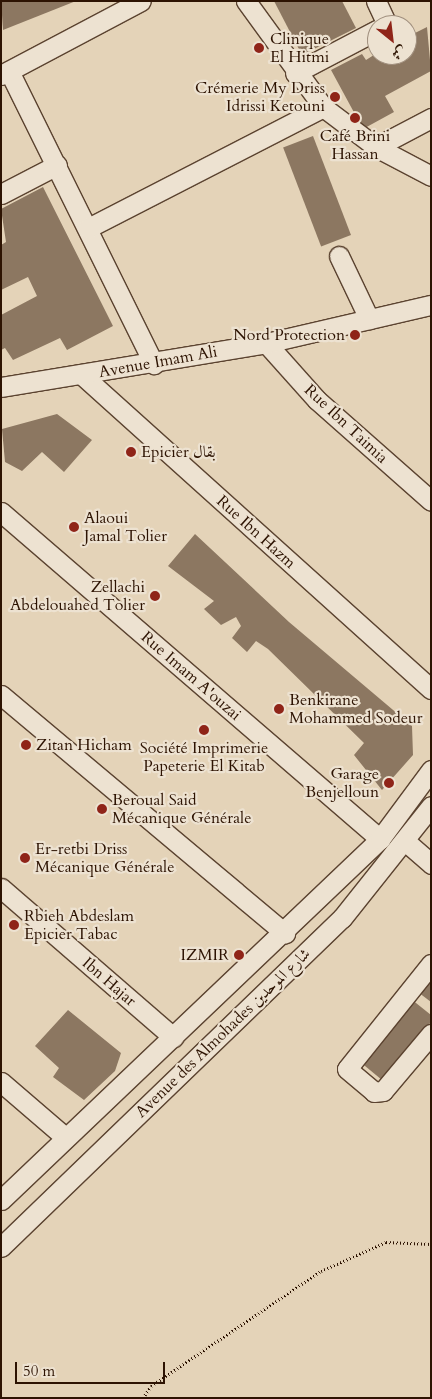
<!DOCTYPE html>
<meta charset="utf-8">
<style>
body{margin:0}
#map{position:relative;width:432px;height:1399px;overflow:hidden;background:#e4d3b8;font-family:Cardo,Amiri,serif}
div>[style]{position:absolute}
.building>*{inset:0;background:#8c7761;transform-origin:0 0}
.path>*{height:3px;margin-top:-1.5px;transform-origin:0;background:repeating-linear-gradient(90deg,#2d1302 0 1px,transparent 0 3.5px)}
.roads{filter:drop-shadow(1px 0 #5b4330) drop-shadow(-1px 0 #5b4330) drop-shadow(0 1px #5b4330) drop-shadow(0 -1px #5b4330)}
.minor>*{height:19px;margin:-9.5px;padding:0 9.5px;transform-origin:9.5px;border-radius:9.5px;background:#ede2d1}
.dots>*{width:14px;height:14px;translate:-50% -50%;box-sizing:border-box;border:2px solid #ede2d1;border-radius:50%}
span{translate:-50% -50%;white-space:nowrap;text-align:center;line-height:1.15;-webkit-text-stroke:4.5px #ede2d1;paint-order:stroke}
.poi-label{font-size:16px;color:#2d1302}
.left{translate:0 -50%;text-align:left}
.right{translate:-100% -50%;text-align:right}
.street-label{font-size:16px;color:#2d1302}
.frame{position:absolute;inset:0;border:2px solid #2d1302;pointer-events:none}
.north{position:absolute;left:367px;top:15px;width:50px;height:50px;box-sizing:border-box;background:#ede2d1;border:1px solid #a08f7e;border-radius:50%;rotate:151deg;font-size:14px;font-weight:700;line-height:20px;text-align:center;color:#2d1302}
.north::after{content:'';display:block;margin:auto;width:18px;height:22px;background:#8f2418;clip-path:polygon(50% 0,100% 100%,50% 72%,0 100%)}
.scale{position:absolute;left:15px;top:1362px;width:150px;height:22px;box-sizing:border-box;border:2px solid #2d1302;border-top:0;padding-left:6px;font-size:15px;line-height:18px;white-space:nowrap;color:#2d1302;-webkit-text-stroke:4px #ede2d1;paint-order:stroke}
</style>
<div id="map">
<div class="building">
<i style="clip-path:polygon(1px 1px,76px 1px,3px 30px)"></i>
<i style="clip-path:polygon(274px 1px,342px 1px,356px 28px,302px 55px)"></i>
<i style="clip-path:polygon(427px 27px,431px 71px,385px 96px,394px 112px,363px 129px,331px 70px,362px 54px,366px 60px,377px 53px,407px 55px,407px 37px)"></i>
<i style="left:313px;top:136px;width:106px;height:32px;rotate:69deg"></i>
<i style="clip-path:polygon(43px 187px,113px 326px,67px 350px,60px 338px,13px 360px,5px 348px,1px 350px,1px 315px,37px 296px,28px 277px,1px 290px,1px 245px,6px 242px,1px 209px)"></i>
<i style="clip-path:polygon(57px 414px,92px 440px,64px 472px,42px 452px,22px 471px,5px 462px,2px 429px)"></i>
<i style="clip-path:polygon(195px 534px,289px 622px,412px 726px,413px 755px,382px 790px,354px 755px,364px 743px,268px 649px,256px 641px,247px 652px,232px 638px,241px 626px,236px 617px,221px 625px,204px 609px,214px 601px,168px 566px)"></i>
<i style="clip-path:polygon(431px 972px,431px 1002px,414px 989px)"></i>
<i style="clip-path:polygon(411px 999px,431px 1015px,431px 1022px,382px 1080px,359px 1061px)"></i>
<i style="clip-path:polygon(68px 1010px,121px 1053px,115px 1071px,84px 1100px,53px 1077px,59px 1068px,35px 1046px)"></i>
</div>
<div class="path">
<i style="left:143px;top:1398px;width:14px;rotate:-56deg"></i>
<i style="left:151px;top:1386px;width:205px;rotate:-34.1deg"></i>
<i style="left:321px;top:1271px;width:71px;rotate:-24deg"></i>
<i style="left:386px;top:1242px;width:45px;rotate:2.5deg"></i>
</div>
<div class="roads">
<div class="minor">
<i style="left:246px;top:1px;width:131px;rotate:54deg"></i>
<i style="left:323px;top:107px;width:66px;rotate:37deg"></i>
<i style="left:376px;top:147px;width:62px;rotate:27.8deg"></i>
<i style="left:376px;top:1px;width:26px;rotate:65deg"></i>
<i style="left:9px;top:71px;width:327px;rotate:63.7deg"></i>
<i style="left:295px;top:73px;width:93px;rotate:-27.7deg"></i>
<i style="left:1px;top:75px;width:158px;rotate:-27.9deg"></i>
<i style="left:376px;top:147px;width:62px;rotate:-27.8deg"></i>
<i style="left:1px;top:194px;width:63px;rotate:-27.4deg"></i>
<i style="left:88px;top:228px;width:264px;rotate:-27.2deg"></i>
<i style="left:339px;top:256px;width:70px;rotate:64.5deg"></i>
<i style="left:266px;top:343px;width:76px;rotate:48.2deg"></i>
<i style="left:317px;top:400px;width:152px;rotate:41.5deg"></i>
<i style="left:81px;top:374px;width:471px;rotate:42deg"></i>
<i style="left:1px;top:387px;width:269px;rotate:-9.4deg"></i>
<i style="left:266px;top:343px;width:169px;rotate:-13deg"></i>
<i style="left:1px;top:512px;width:501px;rotate:40.79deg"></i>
<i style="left:1px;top:695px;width:371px;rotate:40deg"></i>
<i style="left:405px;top:841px;width:35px;rotate:41deg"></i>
<i style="left:1px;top:888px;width:228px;rotate:40.9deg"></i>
<i style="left:431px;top:964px;width:134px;rotate:128.7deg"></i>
<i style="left:347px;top:1069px;width:35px;rotate:40deg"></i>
<i style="left:374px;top:1092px;width:9px;rotate:-6deg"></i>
<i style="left:383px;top:1091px;width:75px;rotate:-49.9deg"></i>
<i style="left:1px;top:1082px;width:84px;rotate:40.7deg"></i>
<i style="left:1px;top:1200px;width:523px;rotate:-43.61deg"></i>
<i style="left:380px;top:839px;width:86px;rotate:-53.5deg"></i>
<i style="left:1px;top:1247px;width:474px;rotate:-44deg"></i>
<i style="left:342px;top:918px;width:143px;rotate:-51.5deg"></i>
</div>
</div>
<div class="dots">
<i style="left:259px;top:48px;background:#8f2418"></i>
<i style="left:335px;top:97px;background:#8f2418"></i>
<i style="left:355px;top:118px;background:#8f2418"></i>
<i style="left:355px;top:335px;background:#8f2418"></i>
<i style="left:131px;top:452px;background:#8f2418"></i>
<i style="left:74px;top:527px;background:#8f2418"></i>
<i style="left:155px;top:596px;background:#8f2418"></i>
<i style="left:279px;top:709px;background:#8f2418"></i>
<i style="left:204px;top:730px;background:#8f2418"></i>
<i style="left:26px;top:745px;background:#8f2418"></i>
<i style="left:389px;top:783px;background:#8f2418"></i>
<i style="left:102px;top:809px;background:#8f2418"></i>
<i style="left:25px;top:858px;background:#8f2418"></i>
<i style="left:14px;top:925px;background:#8f2418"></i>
<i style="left:239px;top:955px;background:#8f2418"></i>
</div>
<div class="poi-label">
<span class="left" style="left:270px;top:48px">Clinique<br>El Hitmi</span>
<span class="right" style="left:325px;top:97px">Crémerie My Driss<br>Idrissi Ketouni</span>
<span style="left:355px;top:145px">Café Brini<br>Hassan</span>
<span class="right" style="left:345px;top:335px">Nord Protection</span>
<span class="left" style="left:141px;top:452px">Epicier بقال</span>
<span class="left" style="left:84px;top:527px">Alaoui<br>Jamal Tolier</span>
<span class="right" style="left:145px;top:596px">Zellachi<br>Abdelouahed Tolier</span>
<span class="left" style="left:289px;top:709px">Benkirane<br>Mohammed Sodeur</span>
<span class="left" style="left:36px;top:745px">Zitan Hicham</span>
<span style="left:204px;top:757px">Société Imprimerie<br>Papeterie El Kitab</span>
<span class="right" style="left:379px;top:783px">Garage<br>Benjelloun</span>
<span class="left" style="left:112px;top:809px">Beroual Said<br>Mécanique Générale</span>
<span class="left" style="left:35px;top:858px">Er-retbi Driss<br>Mécanique Générale</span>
<span class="left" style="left:24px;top:925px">Rbieh Abdeslam<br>Epicier Tabac</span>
<span class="right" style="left:229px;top:955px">IZMIR</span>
</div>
<div class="street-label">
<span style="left:158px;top:362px;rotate:-10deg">Avenue Imam Ali</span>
<span style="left:346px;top:424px;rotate:43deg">Rue Ibn Taimia</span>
<span style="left:256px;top:532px;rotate:42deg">Rue Ibn Hazm</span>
<span style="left:191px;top:676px;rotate:41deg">Rue Imam A'ouzai</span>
<span style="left:109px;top:982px;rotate:41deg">Ibn Hajar</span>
<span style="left:223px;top:1033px;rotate:-44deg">Avenue des Almohades شارع الموحدين</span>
</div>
<div class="frame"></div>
<div class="north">ش</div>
<div class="scale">50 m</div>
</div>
